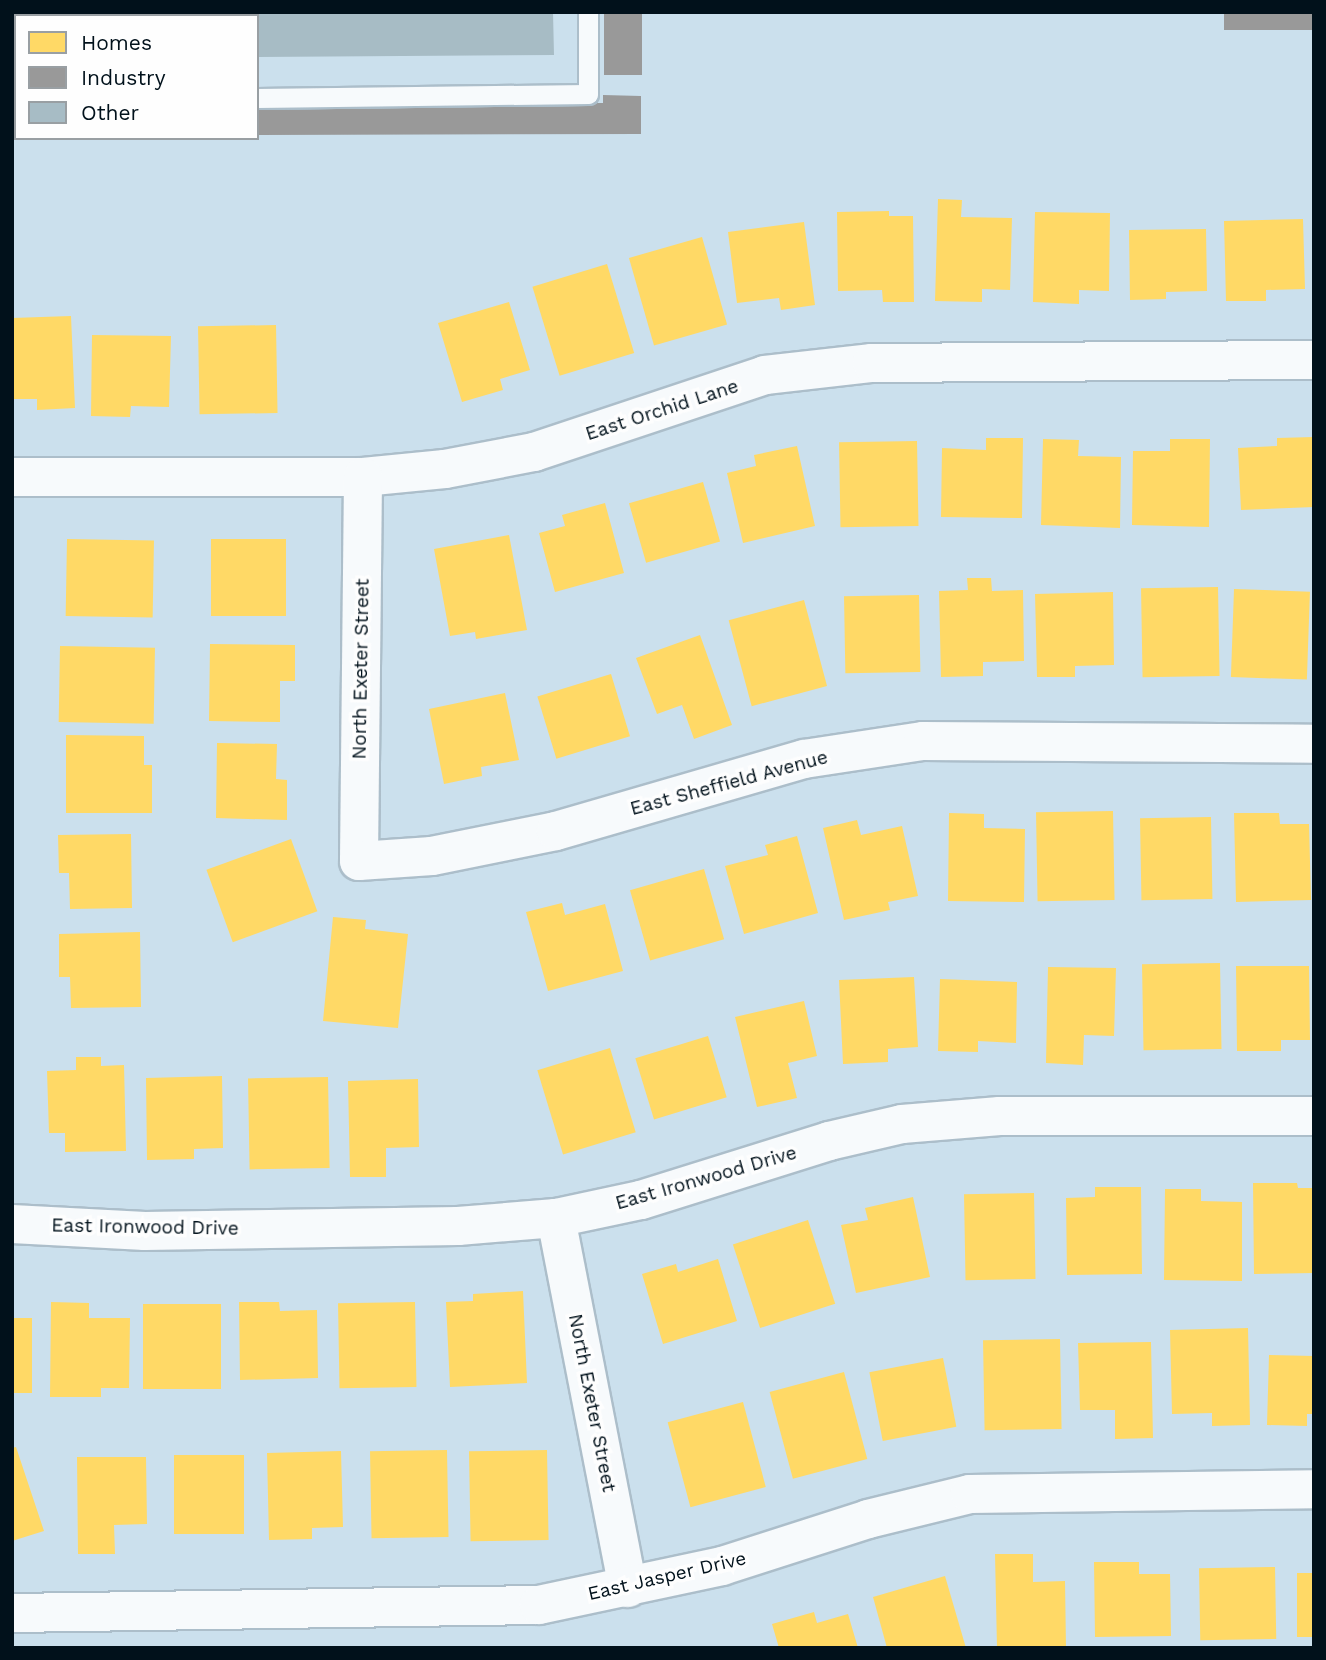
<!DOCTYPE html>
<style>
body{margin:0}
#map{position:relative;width:1326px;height:1660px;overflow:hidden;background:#cbe0ed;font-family:"Work Sans",sans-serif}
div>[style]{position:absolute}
.homes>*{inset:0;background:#ffd966;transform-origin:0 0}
.industry>*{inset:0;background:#999;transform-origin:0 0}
.building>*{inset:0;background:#a7bcc5}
.roads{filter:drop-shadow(2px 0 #acbeca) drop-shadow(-2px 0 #acbeca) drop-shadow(0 2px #acbeca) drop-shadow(0 -2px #acbeca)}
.lane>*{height:19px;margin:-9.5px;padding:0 9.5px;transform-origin:9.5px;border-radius:9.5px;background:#f7fafc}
.street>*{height:38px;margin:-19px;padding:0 19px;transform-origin:19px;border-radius:19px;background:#f7fafc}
span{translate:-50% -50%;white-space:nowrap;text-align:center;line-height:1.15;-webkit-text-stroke:7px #fefefe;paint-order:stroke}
.street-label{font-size:19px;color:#01111b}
.frame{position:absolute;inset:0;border:14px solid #01111b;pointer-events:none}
.legend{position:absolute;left:14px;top:14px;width:245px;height:126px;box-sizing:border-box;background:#fefefe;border:2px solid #999fa3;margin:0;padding:9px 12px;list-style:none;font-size:21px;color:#01111b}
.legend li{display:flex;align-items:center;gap:14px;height:35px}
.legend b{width:35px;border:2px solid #999fa3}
</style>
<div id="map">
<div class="homes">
<i style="clip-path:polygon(938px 199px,962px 200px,961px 217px,1012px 218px,1010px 290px,982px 289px,982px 302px,935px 301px)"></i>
<i style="clip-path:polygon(889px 211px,889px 216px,913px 216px,914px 302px,883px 302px,882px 290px,838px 291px,837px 212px)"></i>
<i style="clip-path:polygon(1035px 212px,1110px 213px,1109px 291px,1079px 290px,1079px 304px,1033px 302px)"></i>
<i style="clip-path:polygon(1303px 219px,1305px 289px,1266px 290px,1266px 301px,1226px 301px,1224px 221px)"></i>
<i style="clip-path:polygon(804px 222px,815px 305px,781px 310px,779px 298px,737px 303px,728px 232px)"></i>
<i style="clip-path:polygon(1206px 229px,1207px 291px,1166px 292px,1166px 299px,1130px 300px,1129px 230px)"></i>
<i style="left:702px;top:237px;width:91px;height:76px;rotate:74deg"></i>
<i style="left:607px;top:264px;width:93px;height:78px;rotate:73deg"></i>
<i style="clip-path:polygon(509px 302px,530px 370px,500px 379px,503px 390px,462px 402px,438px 323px)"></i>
<i style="clip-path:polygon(71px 316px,75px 408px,37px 410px,37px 399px,12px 399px,12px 318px)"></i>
<i style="left:276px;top:325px;width:88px;height:78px;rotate:89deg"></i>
<i style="clip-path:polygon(92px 335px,171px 336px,169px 407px,131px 406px,130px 417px,91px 416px)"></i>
<i style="clip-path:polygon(1314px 437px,1314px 507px,1241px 510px,1238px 448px,1277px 446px,1277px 438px)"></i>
<i style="clip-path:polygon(986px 438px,1023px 438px,1022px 518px,941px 517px,942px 448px,986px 450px)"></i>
<i style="clip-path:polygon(1043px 439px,1079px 440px,1078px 456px,1121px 457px,1120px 528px,1041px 525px)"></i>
<i style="clip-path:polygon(1170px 439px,1210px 439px,1209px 527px,1132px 525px,1133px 451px,1170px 451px)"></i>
<i style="left:917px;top:441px;width:85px;height:78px;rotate:89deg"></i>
<i style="clip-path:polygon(797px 446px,815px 526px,743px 543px,727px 473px,756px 466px,754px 455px)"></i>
<i style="left:703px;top:482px;width:62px;height:77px;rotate:74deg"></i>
<i style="clip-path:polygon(605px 503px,624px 573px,555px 592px,539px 533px,565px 526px,562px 515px)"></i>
<i style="clip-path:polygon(509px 535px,527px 630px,476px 639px,475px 632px,450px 636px,434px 549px)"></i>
<i style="left:67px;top:539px;width:87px;height:77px;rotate:1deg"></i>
<i style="left:211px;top:539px;width:75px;height:77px"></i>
<i style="clip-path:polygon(967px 578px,991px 578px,992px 591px,1023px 590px,1024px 661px,983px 662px,983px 676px,941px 677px,939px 591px,968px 590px)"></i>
<i style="left:1218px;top:587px;width:89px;height:77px;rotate:89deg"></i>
<i style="left:1234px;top:589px;width:76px;height:88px;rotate:2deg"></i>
<i style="clip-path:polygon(1113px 592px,1114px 665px,1075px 666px,1075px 677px,1037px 677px,1035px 594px)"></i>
<i style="left:919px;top:595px;width:77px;height:75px;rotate:89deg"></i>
<i style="left:804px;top:600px;width:89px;height:78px;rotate:75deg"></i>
<i style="clip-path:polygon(700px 635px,732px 725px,694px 739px,682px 705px,657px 714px,636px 658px)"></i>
<i style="clip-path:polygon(210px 644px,295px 645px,295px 681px,280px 681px,280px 722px,209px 721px)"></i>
<i style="left:60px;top:646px;width:95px;height:76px;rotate:1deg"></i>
<i style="left:611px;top:674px;width:65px;height:77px;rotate:73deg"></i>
<i style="clip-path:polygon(505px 693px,519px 760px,481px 767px,482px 776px,444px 784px,429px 709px)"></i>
<i style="clip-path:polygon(66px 735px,144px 736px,144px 765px,152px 765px,152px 813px,66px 813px)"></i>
<i style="clip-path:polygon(217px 743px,277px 744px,276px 779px,287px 780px,287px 820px,216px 818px)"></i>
<i style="left:1113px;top:811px;width:89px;height:77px;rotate:89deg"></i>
<i style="clip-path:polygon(949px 813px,984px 814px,984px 828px,1025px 829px,1024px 902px,948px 901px)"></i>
<i style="clip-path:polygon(1234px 813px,1279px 813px,1280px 824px,1309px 824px,1311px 900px,1236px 902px)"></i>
<i style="left:1211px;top:817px;width:82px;height:71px;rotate:89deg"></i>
<i style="clip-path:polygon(857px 820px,861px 835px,902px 826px,918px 896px,888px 902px,890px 910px,844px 920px,823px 828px)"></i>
<i style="clip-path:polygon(131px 834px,132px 908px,70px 909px,69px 873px,59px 873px,58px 835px)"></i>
<i style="clip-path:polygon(797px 836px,818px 913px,744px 934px,725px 866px,768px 855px,765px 845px)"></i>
<i style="left:291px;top:839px;width:77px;height:90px;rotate:70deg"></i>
<i style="left:704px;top:869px;width:73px;height:77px;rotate:74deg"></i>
<i style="clip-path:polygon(562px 903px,565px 915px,605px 904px,623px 971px,548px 991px,526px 912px)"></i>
<i style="clip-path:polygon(333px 917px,366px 920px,365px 929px,408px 934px,398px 1028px,323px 1021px)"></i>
<i style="clip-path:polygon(140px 932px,141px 1007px,71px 1008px,70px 977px,59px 977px,59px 934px)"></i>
<i style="left:1220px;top:963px;width:86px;height:78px;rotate:89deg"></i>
<i style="clip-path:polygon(1236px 966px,1309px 966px,1310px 1040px,1281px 1040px,1281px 1051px,1237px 1051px)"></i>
<i style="clip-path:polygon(1048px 967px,1116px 968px,1114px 1036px,1084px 1035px,1083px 1065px,1046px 1063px)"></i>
<i style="clip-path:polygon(914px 977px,918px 1047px,888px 1049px,888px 1062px,843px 1064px,839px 980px)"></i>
<i style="clip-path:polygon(940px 979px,1017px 982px,1016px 1043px,978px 1041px,978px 1052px,938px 1051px)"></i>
<i style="clip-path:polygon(804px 1001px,817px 1056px,788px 1063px,797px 1098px,757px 1107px,735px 1017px)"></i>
<i style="left:708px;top:1036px;width:64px;height:76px;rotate:73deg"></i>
<i style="left:610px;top:1048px;width:88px;height:76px;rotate:73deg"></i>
<i style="clip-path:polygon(76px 1057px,101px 1057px,101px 1066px,124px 1065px,126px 1151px,65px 1152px,65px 1133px,49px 1133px,47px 1071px,76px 1070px)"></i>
<i style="clip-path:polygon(222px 1076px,223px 1148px,194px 1149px,194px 1159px,147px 1160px,146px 1078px)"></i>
<i style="left:328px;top:1077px;width:91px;height:80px;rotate:89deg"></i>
<i style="clip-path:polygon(418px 1079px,419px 1147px,386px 1148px,386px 1177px,350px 1177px,348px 1081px)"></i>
<i style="clip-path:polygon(1253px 1183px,1297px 1183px,1298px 1188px,1314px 1188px,1314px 1273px,1254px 1274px)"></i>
<i style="clip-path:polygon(1095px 1187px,1141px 1187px,1142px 1274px,1067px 1275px,1066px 1198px,1095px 1197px)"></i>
<i style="clip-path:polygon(1165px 1189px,1201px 1189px,1201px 1201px,1242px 1202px,1242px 1281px,1164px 1280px)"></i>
<i style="left:1034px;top:1193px;width:86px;height:70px;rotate:89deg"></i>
<i style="clip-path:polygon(913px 1197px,930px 1277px,856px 1293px,841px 1225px,868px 1220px,865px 1208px)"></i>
<i style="left:808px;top:1220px;width:88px;height:79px;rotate:72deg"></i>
<i style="clip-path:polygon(718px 1259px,737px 1321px,663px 1344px,642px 1274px,676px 1264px,678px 1272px)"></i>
<i style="clip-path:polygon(523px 1291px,527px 1383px,450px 1387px,446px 1302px,473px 1301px,473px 1294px)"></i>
<i style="clip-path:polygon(51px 1302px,89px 1303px,89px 1318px,130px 1318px,129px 1388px,101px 1388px,101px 1397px,50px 1397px)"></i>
<i style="clip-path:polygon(239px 1302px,279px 1302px,280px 1311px,317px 1310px,318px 1378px,240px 1380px)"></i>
<i style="left:415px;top:1302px;width:85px;height:77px;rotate:89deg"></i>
<i style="left:143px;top:1304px;width:78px;height:85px"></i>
<i style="left:12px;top:1318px;width:20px;height:75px"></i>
<i style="clip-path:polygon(1248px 1328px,1250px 1425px,1212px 1426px,1212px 1413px,1172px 1414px,1170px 1330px)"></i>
<i style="left:1060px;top:1339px;width:90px;height:77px;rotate:89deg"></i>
<i style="clip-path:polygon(1151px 1342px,1153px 1438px,1115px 1439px,1115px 1410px,1080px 1410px,1078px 1343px)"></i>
<i style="clip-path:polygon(1269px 1355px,1314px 1356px,1314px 1414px,1307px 1414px,1307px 1426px,1267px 1425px)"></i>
<i style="left:943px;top:1358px;width:70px;height:75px;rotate:79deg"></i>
<i style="left:844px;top:1372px;width:90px;height:77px;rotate:75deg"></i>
<i style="left:743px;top:1402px;width:88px;height:78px;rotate:75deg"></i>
<i style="clip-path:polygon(16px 1447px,44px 1531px,12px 1541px,12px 1448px)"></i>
<i style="left:447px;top:1450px;width:87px;height:77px;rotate:89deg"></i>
<i style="left:547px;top:1450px;width:90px;height:78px;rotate:89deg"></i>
<i style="clip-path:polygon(341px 1451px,343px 1527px,312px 1528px,312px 1539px,269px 1540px,267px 1453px)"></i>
<i style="left:174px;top:1455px;width:70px;height:79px"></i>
<i style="clip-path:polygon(77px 1457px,146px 1457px,147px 1524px,114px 1525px,115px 1554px,78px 1554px)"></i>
<i style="clip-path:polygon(995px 1554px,1033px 1554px,1033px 1582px,1065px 1581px,1066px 1648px,997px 1648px)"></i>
<i style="clip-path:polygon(1094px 1562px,1139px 1562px,1139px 1574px,1170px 1574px,1171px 1636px,1095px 1637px)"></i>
<i style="left:1275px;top:1567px;width:72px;height:76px;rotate:89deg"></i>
<i style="left:1297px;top:1573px;width:17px;height:64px"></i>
<i style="clip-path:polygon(945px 1576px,966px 1648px,887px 1648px,873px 1597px)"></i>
<i style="clip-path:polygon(814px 1612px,817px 1623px,848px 1614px,858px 1648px,779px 1648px,772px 1624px)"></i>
</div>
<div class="industry">
<i style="left:604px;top:12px;width:38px;height:63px"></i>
<i style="left:1224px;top:12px;width:90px;height:18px"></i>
<i style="clip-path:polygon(603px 95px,641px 96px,641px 134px,257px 135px,257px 104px,603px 103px)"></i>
</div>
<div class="building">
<i style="clip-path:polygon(12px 12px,195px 12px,195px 16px,16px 16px,12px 57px)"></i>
<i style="clip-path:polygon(244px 12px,553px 12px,554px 55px,257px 57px,257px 16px)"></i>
</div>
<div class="roads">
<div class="lane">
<i style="left:223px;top:12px;width:4px;rotate:90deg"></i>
<i style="left:257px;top:98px;width:331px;rotate:-0.7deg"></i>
<i style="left:588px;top:94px;width:82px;rotate:-90deg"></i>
<i style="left:12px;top:100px;width:4px"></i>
</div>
<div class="street">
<i style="left:12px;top:477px;width:351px"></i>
<i style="left:363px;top:477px;width:82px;rotate:-5.6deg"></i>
<i style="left:445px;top:469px;width:91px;rotate:-10.8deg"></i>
<i style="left:534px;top:452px;width:243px;rotate:-18.4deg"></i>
<i style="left:765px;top:375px;width:108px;rotate:-6.4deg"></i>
<i style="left:872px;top:363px;width:442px;rotate:-0.4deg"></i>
<i style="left:363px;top:477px;width:384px;rotate:90.6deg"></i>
<i style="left:359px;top:861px;width:73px;rotate:-3.9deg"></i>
<i style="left:432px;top:856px;width:126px;rotate:-11.4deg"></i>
<i style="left:556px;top:831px;width:258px;rotate:-16.2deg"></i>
<i style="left:804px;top:759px;width:120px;rotate:-8.6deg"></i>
<i style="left:923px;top:741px;width:391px;rotate:0.4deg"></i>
<i style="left:556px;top:1218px;width:377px;rotate:79deg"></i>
<i style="left:12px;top:1224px;width:133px;rotate:3deg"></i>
<i style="left:145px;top:1231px;width:313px;rotate:-0.9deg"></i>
<i style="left:458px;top:1226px;width:98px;rotate:-4.7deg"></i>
<i style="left:556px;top:1218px;width:87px;rotate:-12deg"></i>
<i style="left:641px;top:1200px;width:197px;rotate:-17.4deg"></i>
<i style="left:829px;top:1141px;width:75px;rotate:-13.1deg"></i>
<i style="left:902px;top:1124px;width:98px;rotate:-4.7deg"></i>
<i style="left:1000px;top:1116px;width:314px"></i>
<i style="left:12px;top:1613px;width:527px;rotate:-0.87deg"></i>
<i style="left:539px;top:1605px;width:187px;rotate:-12deg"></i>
<i style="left:722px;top:1566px;width:153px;rotate:-17.8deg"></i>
<i style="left:868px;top:1519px;width:105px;rotate:-13.8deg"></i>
<i style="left:970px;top:1494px;width:344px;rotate:-0.8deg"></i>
</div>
</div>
<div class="street-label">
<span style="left:662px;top:410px;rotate:-18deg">East Orchid Lane</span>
<span style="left:361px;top:669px;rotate:-89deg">North Exeter Street</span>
<span style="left:729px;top:783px;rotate:-15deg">East Sheffield Avenue</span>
<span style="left:706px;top:1178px;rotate:-16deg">East Ironwood Drive</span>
<span style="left:145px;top:1227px;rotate:1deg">East Ironwood Drive</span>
<span style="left:592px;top:1403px;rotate:79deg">North Exeter Street</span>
<span style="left:667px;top:1576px;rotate:-13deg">East Jasper Drive</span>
</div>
<div class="frame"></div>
<ul class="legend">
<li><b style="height:19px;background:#ffd966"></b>Homes</li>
<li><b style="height:19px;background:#999"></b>Industry</li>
<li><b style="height:19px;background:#a7bcc5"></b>Other</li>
</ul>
</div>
